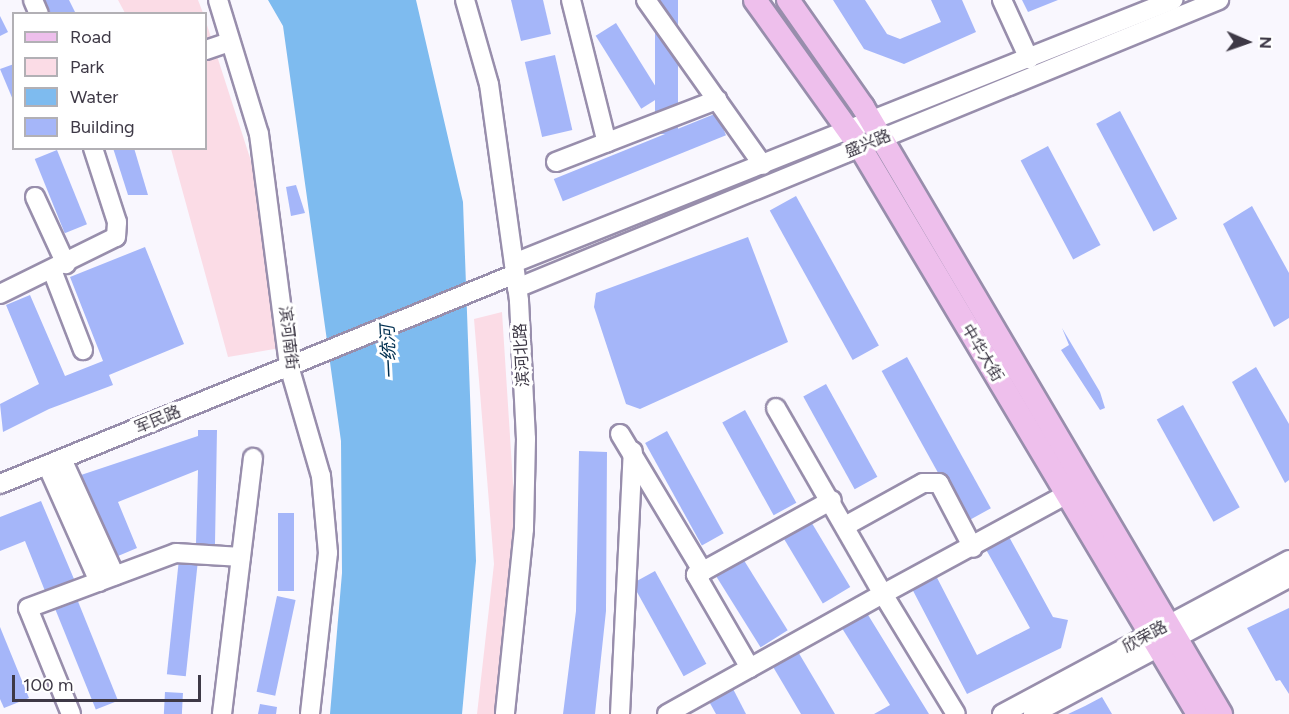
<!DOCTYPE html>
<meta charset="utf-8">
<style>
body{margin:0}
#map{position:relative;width:1289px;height:714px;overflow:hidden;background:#f9f7fe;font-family:Figtree,"Noto Sans SC",sans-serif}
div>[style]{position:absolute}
.green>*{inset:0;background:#fbdce6}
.water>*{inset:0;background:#7ebbef}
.building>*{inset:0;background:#a5b6f9;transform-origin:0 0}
.roads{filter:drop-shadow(2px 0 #988eac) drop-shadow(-2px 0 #988eac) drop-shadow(0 2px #988eac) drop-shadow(0 -2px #988eac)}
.minor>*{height:18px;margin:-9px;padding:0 9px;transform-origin:9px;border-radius:9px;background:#fff}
.major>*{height:22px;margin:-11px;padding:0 11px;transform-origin:11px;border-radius:11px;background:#eebfec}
span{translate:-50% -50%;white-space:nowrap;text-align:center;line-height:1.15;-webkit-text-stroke:6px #fff;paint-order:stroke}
.street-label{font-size:16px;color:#3e3946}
.water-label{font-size:18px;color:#002f50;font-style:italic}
.legend{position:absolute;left:12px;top:12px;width:195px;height:138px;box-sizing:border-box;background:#fff;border:2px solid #b2b0b5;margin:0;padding:8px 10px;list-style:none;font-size:18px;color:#3e3946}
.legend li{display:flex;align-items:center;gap:12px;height:30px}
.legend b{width:30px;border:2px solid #b2b0b5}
.north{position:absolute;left:1217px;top:12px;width:60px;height:60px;-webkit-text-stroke:4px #fff;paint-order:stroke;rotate:92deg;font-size:16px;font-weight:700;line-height:24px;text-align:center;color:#3e3946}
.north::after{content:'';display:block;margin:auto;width:21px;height:27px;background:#3e3946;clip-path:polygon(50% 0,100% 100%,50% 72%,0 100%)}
.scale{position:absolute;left:12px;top:675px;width:189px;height:27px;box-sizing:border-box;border:3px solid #3e3946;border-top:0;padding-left:8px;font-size:18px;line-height:21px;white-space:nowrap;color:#3e3946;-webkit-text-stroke:4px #fff;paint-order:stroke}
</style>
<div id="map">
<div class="green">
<i style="clip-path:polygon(118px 0,198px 0,203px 13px,125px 13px)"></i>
<i style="clip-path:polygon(206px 22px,251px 161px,286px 347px,228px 357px,171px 149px,206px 148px)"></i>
<i style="clip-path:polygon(502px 312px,517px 545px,502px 714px,477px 714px,494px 564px,474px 319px)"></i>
</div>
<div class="water">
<i style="clip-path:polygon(268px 0,416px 0,463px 202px,476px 561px,462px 714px,330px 714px,342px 573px,341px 441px,283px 26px)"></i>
</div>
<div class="building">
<i style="clip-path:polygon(44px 0,69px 0,76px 14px,51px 14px)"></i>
<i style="clip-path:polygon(511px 0,543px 0,551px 34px,521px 41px)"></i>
<i style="left:655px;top:0;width:23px;height:134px"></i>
<i style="clip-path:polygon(833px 0,865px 0,887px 34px,900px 39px,941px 22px,931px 0,962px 0,976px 32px,904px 64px,864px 49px)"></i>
<i style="clip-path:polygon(1022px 0,1058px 0,1028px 12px)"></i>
<i style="clip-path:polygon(0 16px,8px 32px,0 36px)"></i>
<i style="left:616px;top:23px;width:86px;height:24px;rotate:58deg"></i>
<i style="left:555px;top:55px;width:77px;height:31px;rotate:77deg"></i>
<i style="clip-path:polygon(14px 64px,14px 100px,13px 100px,0 69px)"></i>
<i style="left:1120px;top:111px;width:122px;height:27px;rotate:62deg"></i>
<i style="left:717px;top:113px;width:24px;height:176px;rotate:68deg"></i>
<i style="left:1048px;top:146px;width:112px;height:31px;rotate:62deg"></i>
<i style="clip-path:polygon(113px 148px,134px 148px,148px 195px,128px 195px)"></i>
<i style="left:57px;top:150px;width:80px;height:24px;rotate:68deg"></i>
<i style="clip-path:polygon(296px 185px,305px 213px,291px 216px,286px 187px)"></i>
<i style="left:796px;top:196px;width:171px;height:30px;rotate:61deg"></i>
<i style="clip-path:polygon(1252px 206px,1289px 273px,1289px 318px,1274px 327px,1223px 224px)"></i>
<i style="clip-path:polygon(748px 237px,788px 342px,640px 409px,626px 404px,594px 307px,596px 293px)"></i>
<i style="clip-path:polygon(145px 247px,184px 344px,109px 375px,113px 385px,49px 409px,3px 432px,0 404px,39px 384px,6px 305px,30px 295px,65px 376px,103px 361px,70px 277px)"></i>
<i style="clip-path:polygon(1062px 328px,1100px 392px,1105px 408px,1100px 410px,1061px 350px,1069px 345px)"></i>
<i style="left:907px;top:357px;width:173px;height:29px;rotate:61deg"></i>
<i style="clip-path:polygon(1256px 367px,1289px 424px,1289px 480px,1285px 483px,1232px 382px)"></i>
<i style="left:826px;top:384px;width:106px;height:26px;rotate:61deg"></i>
<i style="left:1183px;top:405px;width:117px;height:30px;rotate:61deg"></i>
<i style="left:745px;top:410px;width:106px;height:26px;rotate:61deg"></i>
<i style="clip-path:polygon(198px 430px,217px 430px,215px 544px,196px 544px,198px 470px,118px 502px,137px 548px,111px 559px,75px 477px,198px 436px)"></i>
<i style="left:667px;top:431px;width:117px;height:25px;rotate:61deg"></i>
<i style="clip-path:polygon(579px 451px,607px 452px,606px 611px,595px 714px,563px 714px,576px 611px)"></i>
<i style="clip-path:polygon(41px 501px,74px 579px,45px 591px,25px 541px,0 551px,0 517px)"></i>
<i style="left:278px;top:513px;width:16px;height:78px"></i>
<i style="left:807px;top:515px;width:84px;height:32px;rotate:59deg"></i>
<i style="clip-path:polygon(1002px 524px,1053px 617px,1068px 620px,1061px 648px,967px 694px,909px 583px,933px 570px,977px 655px,1030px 628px,979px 537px)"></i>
<i style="left:740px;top:554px;width:90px;height:32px;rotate:58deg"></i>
<i style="left:179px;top:559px;width:19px;height:116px;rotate:6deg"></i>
<i style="left:655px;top:571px;width:106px;height:26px;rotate:61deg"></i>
<i style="left:75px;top:594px;width:115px;height:24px;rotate:68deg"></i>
<i style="left:277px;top:596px;width:19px;height:98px;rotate:12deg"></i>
<i style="clip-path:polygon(1289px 608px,1289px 694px,1280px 680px,1276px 681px,1247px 628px)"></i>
<i style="clip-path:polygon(865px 610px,929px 714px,874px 714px,890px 705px,840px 625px)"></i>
<i style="clip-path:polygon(0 627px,29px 698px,4px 708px,0 699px)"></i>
<i style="clip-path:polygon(794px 645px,835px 714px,801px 714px,769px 660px)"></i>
<i style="clip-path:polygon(730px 683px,746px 714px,716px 714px,706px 696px)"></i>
<i style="left:165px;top:692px;width:18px;height:22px;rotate:3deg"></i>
<i style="clip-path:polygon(1102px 697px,1112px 714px,1068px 714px,1085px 706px)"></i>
<i style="clip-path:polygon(260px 704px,277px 707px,276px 714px,258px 714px)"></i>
</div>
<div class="roads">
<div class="minor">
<i style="left:33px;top:0;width:15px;rotate:67deg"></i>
<i style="left:218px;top:0;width:140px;rotate:73deg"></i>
<i style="left:259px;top:134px;width:234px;rotate:82.6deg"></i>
<i style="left:289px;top:366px;width:115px;rotate:73.8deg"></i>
<i style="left:321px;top:476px;width:77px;rotate:84.8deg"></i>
<i style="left:328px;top:553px;width:162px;rotate:96.4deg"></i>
<i style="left:465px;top:0;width:87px;rotate:74.1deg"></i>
<i style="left:489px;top:84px;width:219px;rotate:82.1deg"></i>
<i style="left:519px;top:301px;width:138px;rotate:87.1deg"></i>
<i style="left:526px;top:439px;width:90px;rotate:91.3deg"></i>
<i style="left:524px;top:529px;width:186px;rotate:95.9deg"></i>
<i style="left:571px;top:0;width:147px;rotate:75.9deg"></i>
<i style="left:646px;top:0;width:202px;rotate:54.7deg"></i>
<i style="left:1002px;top:0;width:65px;rotate:65.4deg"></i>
<i style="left:206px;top:50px;width:24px;rotate:-19deg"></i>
<i style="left:556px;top:162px;width:173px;rotate:-21.1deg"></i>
<i style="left:35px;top:197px;width:74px;rotate:65.2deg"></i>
<i style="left:514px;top:263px;width:710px;rotate:-21.76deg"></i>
<i style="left:52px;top:270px;width:86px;rotate:68.8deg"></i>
<i style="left:517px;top:288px;width:759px;rotate:-22.31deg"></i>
<i style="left:0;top:294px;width:129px;rotate:-26.2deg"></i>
<i style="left:116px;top:237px;width:15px;rotate:-86deg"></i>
<i style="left:117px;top:222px;width:78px;rotate:-108deg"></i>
<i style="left:776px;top:408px;width:215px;rotate:60.1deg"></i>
<i style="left:883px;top:594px;width:209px;rotate:-28.5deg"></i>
<i style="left:620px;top:434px;width:161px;rotate:59deg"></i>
<i style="left:62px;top:459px;width:128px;rotate:65.6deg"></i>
<i style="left:47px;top:465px;width:128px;rotate:66deg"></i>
<i style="left:0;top:484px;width:556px;rotate:-22.18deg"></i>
<i style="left:847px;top:525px;width:87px;rotate:-28.9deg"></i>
<i style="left:923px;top:483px;width:16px"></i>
<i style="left:939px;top:483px;width:73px;rotate:62.4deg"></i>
<i style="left:750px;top:668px;width:108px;rotate:-120.1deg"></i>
<i style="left:696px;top:575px;width:155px;rotate:-28.9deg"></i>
<i style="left:71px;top:714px;width:114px;rotate:-112.1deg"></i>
<i style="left:28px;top:608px;width:158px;rotate:-20.4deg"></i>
<i style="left:176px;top:553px;width:65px;rotate:3.5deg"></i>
<i style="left:222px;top:714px;width:258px;rotate:-83.1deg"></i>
<i style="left:620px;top:714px;width:263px;rotate:-87.2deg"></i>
<i style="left:667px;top:714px;width:247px;rotate:-29.1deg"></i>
<i style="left:883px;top:594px;width:140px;rotate:58.7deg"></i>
<i style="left:1002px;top:714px;width:326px;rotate:-28.2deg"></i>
<i style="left:1033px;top:714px;width:290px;rotate:-28deg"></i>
</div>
<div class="major">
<i style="left:755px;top:0;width:178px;rotate:54.4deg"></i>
<i style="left:859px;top:145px;width:662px;rotate:59.21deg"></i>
<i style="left:788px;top:0;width:131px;rotate:55deg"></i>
<i style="left:863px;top:107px;width:705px;rotate:59.47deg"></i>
</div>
</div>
<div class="street-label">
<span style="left:868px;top:144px;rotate:-22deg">盛兴路</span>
<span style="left:288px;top:338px;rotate:83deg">滨河南街</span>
<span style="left:982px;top:353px;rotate:59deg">中华大街</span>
<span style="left:522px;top:355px;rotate:-93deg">滨河北路</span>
<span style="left:158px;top:420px;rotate:-22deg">军民路</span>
<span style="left:1145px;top:637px;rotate:-28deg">欣荣路</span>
</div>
<div class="water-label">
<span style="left:389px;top:352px;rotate:-93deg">一统河</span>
</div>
<ul class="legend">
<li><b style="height:8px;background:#eebfec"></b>Road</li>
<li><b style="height:16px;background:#fbdce6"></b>Park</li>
<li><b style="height:16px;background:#7ebbef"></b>Water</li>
<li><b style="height:16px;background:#a5b6f9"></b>Building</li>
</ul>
<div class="north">N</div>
<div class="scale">100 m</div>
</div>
